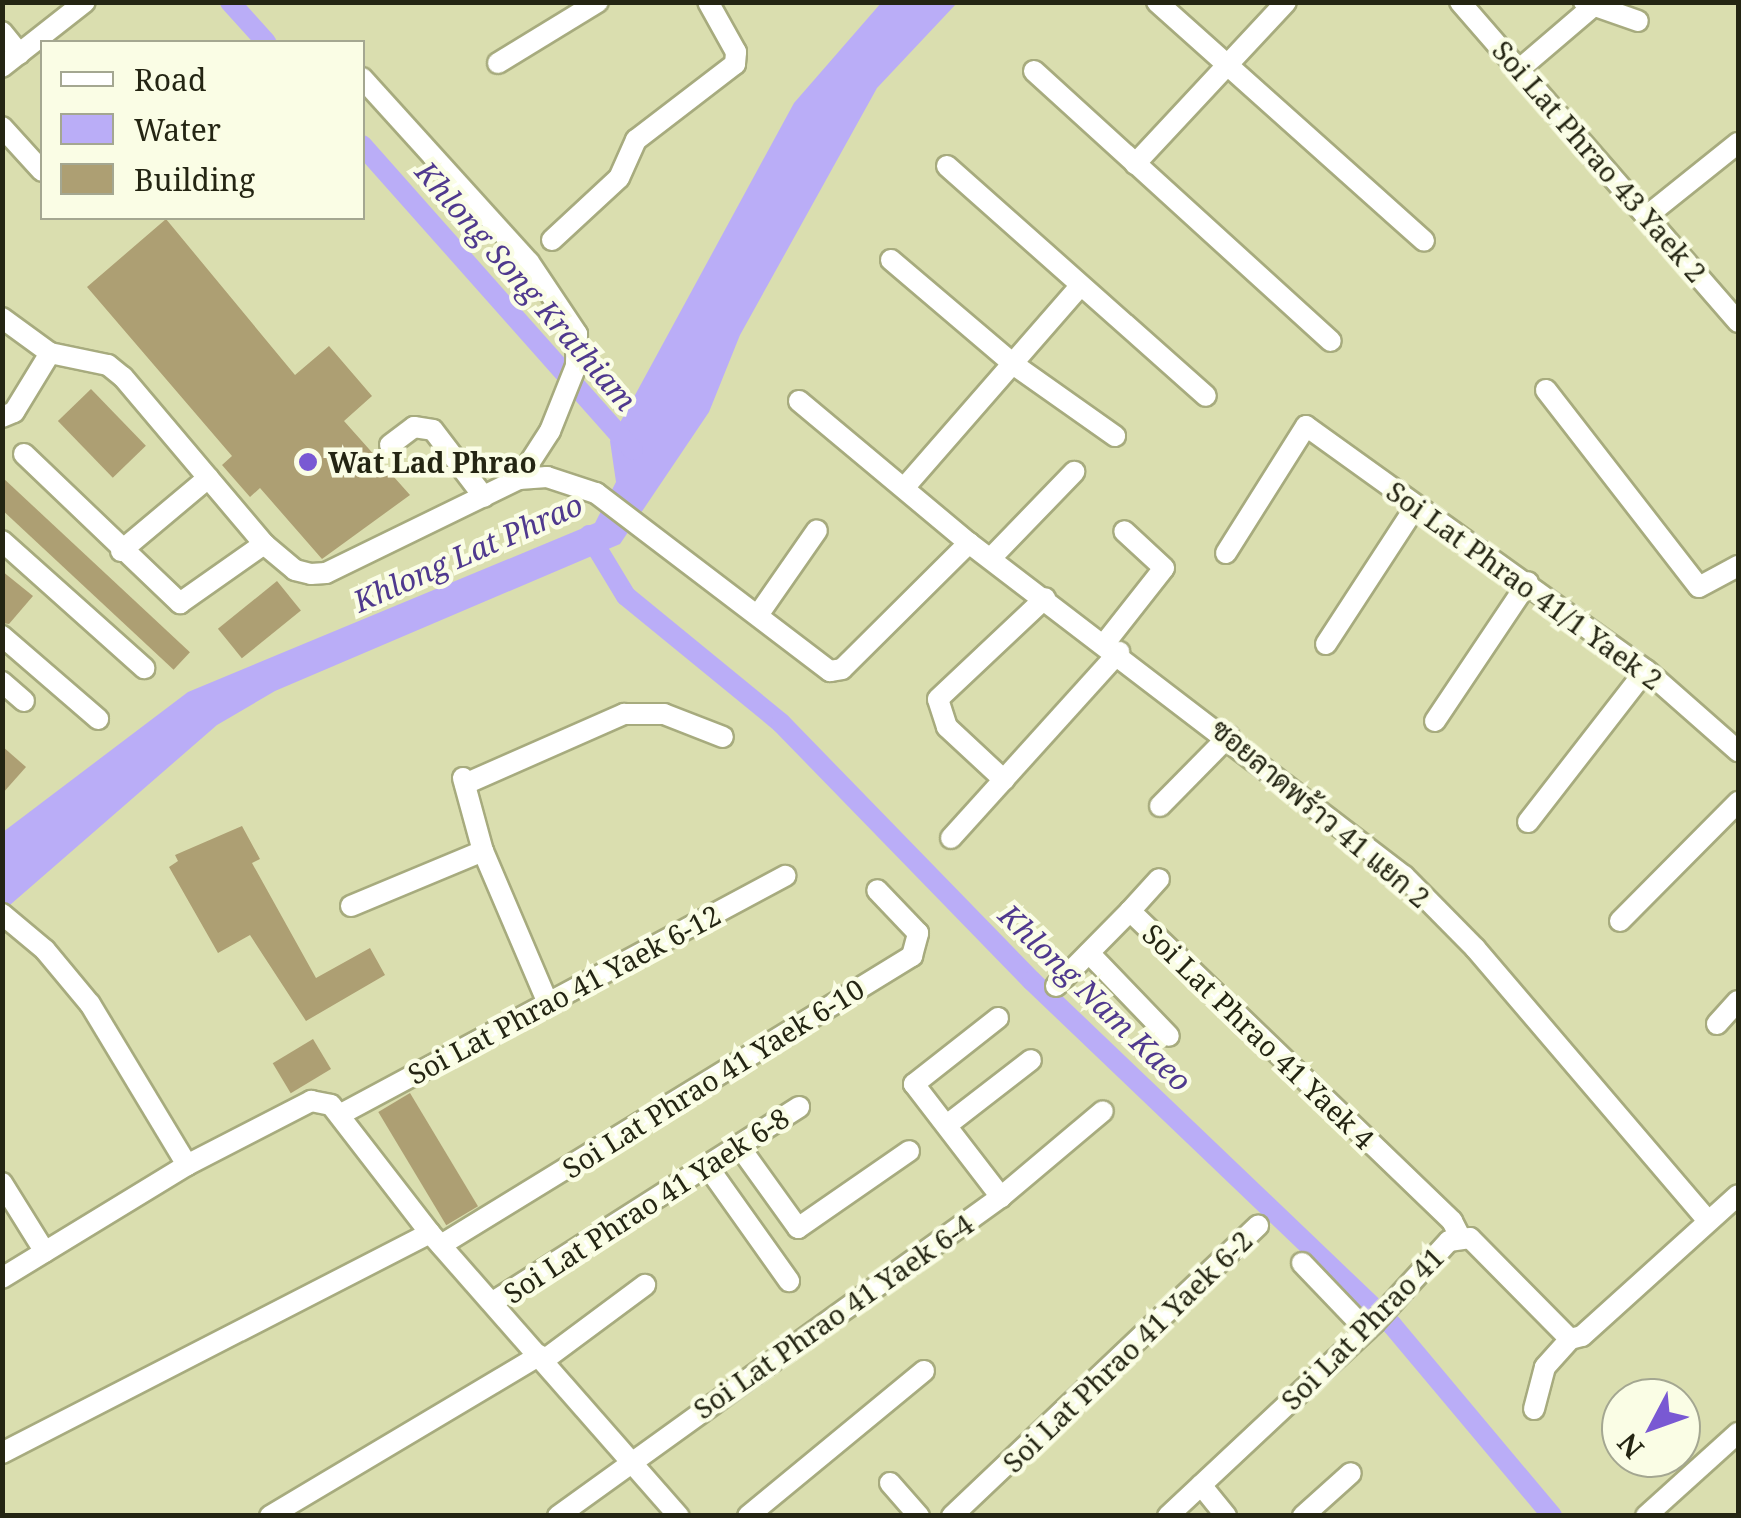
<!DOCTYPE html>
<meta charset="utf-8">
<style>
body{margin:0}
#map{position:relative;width:1741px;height:1518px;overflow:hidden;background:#dadeaf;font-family:"Noto Serif",Sarabun,serif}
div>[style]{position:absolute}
.water>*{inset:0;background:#baadf7}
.canal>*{height:20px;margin:-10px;padding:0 10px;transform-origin:10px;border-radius:10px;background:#baadf7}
.building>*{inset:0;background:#ad9f73;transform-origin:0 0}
.roads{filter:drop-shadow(2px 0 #a7ab7e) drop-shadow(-2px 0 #a7ab7e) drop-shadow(0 2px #a7ab7e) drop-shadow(0 -2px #a7ab7e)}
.minor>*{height:20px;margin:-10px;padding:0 10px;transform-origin:10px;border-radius:10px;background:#fff}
.dots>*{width:28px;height:28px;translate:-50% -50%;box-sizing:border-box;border:5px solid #fafde5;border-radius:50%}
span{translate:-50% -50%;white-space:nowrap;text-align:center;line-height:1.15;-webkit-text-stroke:9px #fafde5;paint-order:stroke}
.street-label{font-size:28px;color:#242513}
.poi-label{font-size:28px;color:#242513;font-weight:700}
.left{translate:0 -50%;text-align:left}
.water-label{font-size:30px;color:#4f398e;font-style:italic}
.frame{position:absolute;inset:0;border:5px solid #242513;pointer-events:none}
.legend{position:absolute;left:40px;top:40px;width:325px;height:180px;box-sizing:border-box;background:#fafde5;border:2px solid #a4a791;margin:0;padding:12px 18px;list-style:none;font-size:30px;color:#242513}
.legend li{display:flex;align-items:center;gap:20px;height:50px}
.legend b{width:50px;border:2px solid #a4a791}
.north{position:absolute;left:1601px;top:1378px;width:100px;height:100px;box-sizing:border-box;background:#fafde5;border:2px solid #a4a791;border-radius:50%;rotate:229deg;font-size:28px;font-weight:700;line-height:40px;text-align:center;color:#242513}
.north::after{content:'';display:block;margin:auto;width:35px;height:45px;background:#7959d3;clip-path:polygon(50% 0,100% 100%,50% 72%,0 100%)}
</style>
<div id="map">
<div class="water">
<i style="clip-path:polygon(881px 3px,957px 3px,877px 88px,740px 335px,709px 412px,620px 544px,275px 691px,217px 725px,3px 911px,3px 832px,188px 692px,595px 523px,616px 482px,610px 441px,794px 103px)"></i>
</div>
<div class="canal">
<i style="left:230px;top:2px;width:54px;rotate:48deg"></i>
<i style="left:362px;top:145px;width:408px;rotate:48.4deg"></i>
<i style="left:589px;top:535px;width:71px;rotate:58.8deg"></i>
<i style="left:626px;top:596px;width:200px;rotate:39.3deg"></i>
<i style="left:781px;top:723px;width:360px;rotate:45.8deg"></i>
<i style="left:1032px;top:981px;width:498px;rotate:43.7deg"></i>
<i style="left:1392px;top:1325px;width:249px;rotate:50deg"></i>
</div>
<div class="building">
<i style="clip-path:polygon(166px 219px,295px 375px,329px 346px,372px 396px,344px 421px,410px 495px,322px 559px,260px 488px,250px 497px,222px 465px,232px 456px,87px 287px)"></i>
<i style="left:91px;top:389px;width:79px;height:46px;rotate:46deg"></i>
<i style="left:2px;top:477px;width:257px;height:24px;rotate:43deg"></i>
<i style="clip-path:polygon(2px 571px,33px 596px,9px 624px,2px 623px)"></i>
<i style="left:277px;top:581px;width:38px;height:76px;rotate:51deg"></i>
<i style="clip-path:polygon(2px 746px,26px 767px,2px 794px)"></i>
<i style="clip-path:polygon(242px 826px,260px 859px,252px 863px,316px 978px,370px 948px,385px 975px,306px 1021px,250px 935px,218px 953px,169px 867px,178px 861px,175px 855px)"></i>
<i style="left:313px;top:1039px;width:35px;height:47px;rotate:59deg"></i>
<i style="left:410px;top:1093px;width:132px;height:37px;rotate:59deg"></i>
</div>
<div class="roads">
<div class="minor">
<i style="left:1157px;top:2px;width:358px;rotate:41.8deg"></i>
<i style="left:1460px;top:2px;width:424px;rotate:49deg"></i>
<i style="left:1584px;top:2px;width:57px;rotate:19.4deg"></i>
<i style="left:2px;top:32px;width:28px;rotate:51deg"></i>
<i style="left:498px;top:63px;width:117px;rotate:-31.4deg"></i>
<i style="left:2px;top:67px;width:105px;rotate:-38.1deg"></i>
<i style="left:1522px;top:67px;width:89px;rotate:-40.5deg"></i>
<i style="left:1034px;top:71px;width:401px;rotate:42.3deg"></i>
<i style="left:362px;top:78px;width:248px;rotate:47.8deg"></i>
<i style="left:529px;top:262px;width:87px;rotate:56.3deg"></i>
<i style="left:577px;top:334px;width:32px;rotate:92deg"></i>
<i style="left:576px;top:366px;width:70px;rotate:111.8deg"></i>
<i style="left:550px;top:431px;width:57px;rotate:122.9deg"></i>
<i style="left:2px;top:127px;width:59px;rotate:47.7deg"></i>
<i style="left:1135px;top:164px;width:221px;rotate:-47deg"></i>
<i style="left:947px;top:166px;width:346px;rotate:41.6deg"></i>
<i style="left:1648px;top:215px;width:115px;rotate:-38.7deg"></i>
<i style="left:552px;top:240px;width:91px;rotate:-42.8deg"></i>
<i style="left:619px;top:178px;width:42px;rotate:-65.9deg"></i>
<i style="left:636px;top:140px;width:125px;rotate:-37.5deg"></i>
<i style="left:735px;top:64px;width:12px;rotate:-85deg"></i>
<i style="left:736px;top:52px;width:57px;rotate:-119.2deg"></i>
<i style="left:891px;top:260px;width:160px;rotate:40.4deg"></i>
<i style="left:1013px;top:364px;width:125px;rotate:35.2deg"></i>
<i style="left:2px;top:318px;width:59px;rotate:36.1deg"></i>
<i style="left:50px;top:353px;width:59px;rotate:11.7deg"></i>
<i style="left:108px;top:365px;width:19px;rotate:39deg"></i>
<i style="left:123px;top:377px;width:219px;rotate:49.8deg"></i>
<i style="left:264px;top:544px;width:40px;rotate:40deg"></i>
<i style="left:295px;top:570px;width:16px;rotate:14deg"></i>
<i style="left:311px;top:574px;width:15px;rotate:-4deg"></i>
<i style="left:326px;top:573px;width:215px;rotate:-26deg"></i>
<i style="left:519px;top:479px;width:28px;rotate:-4deg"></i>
<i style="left:547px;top:477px;width:52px;rotate:18.1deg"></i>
<i style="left:596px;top:493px;width:294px;rotate:37.3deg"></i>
<i style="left:830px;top:671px;width:12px;rotate:-9deg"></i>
<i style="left:842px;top:669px;width:179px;rotate:-44.8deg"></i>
<i style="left:1546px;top:390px;width:249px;rotate:52.2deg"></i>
<i style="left:1699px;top:587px;width:44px;rotate:-28.3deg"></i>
<i style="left:799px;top:401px;width:222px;rotate:39.9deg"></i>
<i style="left:969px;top:543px;width:548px;rotate:37.43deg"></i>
<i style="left:1404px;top:876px;width:101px;rotate:45.4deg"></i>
<i style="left:1475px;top:948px;width:359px;rotate:49.5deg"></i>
<i style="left:2px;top:417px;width:13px;rotate:-23deg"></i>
<i style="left:14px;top:412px;width:69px;rotate:-58.6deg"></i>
<i style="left:390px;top:445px;width:30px;rotate:-37deg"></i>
<i style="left:414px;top:427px;width:19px;rotate:9deg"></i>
<i style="left:433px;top:430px;width:84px;rotate:52.7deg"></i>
<i style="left:24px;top:454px;width:216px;rotate:43.7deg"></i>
<i style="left:180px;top:603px;width:103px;rotate:-35.1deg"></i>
<i style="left:904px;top:488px;width:268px;rotate:-48.9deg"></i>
<i style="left:2px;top:541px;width:191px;rotate:41.8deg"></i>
<i style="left:121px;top:551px;width:114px;rotate:-40deg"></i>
<i style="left:1226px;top:553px;width:150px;rotate:-57.8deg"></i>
<i style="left:1306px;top:426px;width:418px;rotate:35.7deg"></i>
<i style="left:1646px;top:670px;width:123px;rotate:41.4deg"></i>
<i style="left:991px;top:558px;width:120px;rotate:-46deg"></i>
<i style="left:758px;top:615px;width:103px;rotate:-55.2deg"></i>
<i style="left:2px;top:636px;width:127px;rotate:40.8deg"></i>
<i style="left:1105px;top:643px;width:95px;rotate:-51.8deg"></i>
<i style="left:1164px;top:568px;width:54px;rotate:-137.2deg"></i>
<i style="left:1326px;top:644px;width:165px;rotate:-56.9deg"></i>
<i style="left:2px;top:682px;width:29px;rotate:41deg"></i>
<i style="left:1435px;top:721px;width:167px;rotate:-56.2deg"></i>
<i style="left:463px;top:778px;width:76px;rotate:74.7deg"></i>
<i style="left:483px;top:851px;width:163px;rotate:66.9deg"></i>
<i style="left:1004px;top:780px;width:78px;rotate:-137.1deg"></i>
<i style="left:947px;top:727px;width:29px;rotate:-108deg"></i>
<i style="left:938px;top:699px;width:147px;rotate:-43.3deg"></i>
<i style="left:465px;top:784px;width:174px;rotate:-23.8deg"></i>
<i style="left:624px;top:714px;width:40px"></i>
<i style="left:664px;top:714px;width:63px;rotate:21.3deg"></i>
<i style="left:1160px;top:806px;width:98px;rotate:-45.4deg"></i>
<i style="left:1528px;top:822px;width:192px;rotate:-52.2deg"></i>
<i style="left:951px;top:838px;width:251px;rotate:-47.9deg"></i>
<i style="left:351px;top:906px;width:143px;rotate:-22.6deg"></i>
<i style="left:1130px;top:911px;width:43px;rotate:-47.8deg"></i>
<i style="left:2px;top:914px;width:56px;rotate:39.9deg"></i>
<i style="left:45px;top:950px;width:70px;rotate:50.2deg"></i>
<i style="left:90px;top:1004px;width:188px;rotate:58.9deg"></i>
<i style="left:1620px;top:921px;width:168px;rotate:-45.2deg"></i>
<i style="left:1089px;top:953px;width:115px;rotate:46.1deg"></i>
<i style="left:1056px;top:986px;width:105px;rotate:-45.4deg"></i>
<i style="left:1130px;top:911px;width:447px;rotate:43.9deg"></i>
<i style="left:1452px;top:1221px;width:18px;rotate:63deg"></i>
<i style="left:998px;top:1018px;width:107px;rotate:141.8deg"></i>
<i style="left:914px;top:1084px;width:143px;rotate:52.4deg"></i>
<i style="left:1717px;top:1024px;width:31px;rotate:-48deg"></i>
<i style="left:343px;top:1113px;width:502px;rotate:-28.2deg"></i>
<i style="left:947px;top:1125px;width:106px;rotate:-37.7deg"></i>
<i style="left:739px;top:1146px;width:101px;rotate:54.3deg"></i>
<i style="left:798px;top:1228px;width:135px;rotate:-34.7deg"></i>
<i style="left:708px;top:1167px;width:140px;rotate:54.6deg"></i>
<i style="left:2px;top:1183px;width:81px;rotate:58.1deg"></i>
<i style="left:441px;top:1245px;width:553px;rotate:-31.53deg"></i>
<i style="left:912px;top:956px;width:24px;rotate:-75deg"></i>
<i style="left:918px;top:933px;width:59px;rotate:-133.6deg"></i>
<i style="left:1302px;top:1263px;width:93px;rotate:46.3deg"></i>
<i style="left:2px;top:1278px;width:217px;rotate:-31.4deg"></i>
<i style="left:187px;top:1165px;width:140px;rotate:-27.3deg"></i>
<i style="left:311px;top:1101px;width:20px;rotate:11deg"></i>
<i style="left:331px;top:1105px;width:162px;rotate:52.3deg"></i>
<i style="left:430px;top:1233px;width:377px;rotate:48.7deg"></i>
<i style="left:493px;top:1302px;width:363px;rotate:-32.5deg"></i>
<i style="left:544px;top:1360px;width:126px;rotate:-36.6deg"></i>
<i style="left:1534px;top:1409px;width:43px;rotate:-75.3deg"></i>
<i style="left:1545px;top:1367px;width:38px;rotate:-48deg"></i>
<i style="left:2px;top:1453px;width:481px;rotate:-27.2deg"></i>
<i style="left:890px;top:1483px;width:44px;rotate:48.7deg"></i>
<i style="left:1201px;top:1485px;width:40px;rotate:51deg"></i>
<i style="left:270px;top:1516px;width:314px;rotate:-30.8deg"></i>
<i style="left:558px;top:1516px;width:546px;rotate:-35.76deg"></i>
<i style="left:1001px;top:1197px;width:133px;rotate:-40.1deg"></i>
<i style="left:748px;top:1516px;width:228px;rotate:-39.5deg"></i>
<i style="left:952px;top:1516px;width:422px;rotate:-43.5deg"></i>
<i style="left:1168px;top:1516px;width:282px;rotate:-43.1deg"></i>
<i style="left:1374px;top:1323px;width:111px;rotate:-47.6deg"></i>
<i style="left:1449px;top:1241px;width:21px;rotate:-8deg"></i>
<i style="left:1470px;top:1238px;width:142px;rotate:45.3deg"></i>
<i style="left:1570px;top:1339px;width:12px;rotate:-14deg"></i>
<i style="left:1582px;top:1336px;width:210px;rotate:-42.1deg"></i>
<i style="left:1303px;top:1516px;width:64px;rotate:-41.9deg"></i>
<i style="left:1646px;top:1516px;width:124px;rotate:-42.1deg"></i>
</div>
</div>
<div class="dots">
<i style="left:308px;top:462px;background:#7959d3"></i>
</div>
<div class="street-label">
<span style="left:1600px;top:161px;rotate:49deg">Soi Lat Phrao 43 Yaek 2</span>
<span style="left:1525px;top:585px;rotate:36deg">Soi Lat Phrao 41/1 Yaek 2</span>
<span style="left:1321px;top:813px;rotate:40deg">ซอยลาดพร้าว 41 แยก 2</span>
<span style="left:564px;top:994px;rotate:-28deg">Soi Lat Phrao 41 Yaek 6-12</span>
<span style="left:1259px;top:1036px;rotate:44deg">Soi Lat Phrao 41 Yaek 4</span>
<span style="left:713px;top:1078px;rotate:-32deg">Soi Lat Phrao 41 Yaek 6-10</span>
<span style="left:646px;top:1205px;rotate:-33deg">Soi Lat Phrao 41 Yaek 6-8</span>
<span style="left:833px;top:1316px;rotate:-35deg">Soi Lat Phrao 41 Yaek 6-4</span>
<span style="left:1362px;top:1328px;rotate:-45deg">Soi Lat Phrao 41</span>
<span style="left:1127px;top:1351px;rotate:-44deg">Soi Lat Phrao 41 Yaek 6-2</span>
</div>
<div class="poi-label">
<span class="left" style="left:328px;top:462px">Wat Lad Phrao</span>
</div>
<div class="water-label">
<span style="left:526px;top:286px;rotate:49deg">Khlong Song Krathiam</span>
<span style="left:468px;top:553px;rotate:-24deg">Khlong Lat Phrao</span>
<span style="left:1095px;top:998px;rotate:44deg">Khlong Nam Kaeo</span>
</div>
<div class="frame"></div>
<ul class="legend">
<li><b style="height:12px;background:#fff"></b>Road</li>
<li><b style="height:28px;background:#baadf7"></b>Water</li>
<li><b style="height:28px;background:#ad9f73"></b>Building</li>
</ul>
<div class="north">N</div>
</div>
